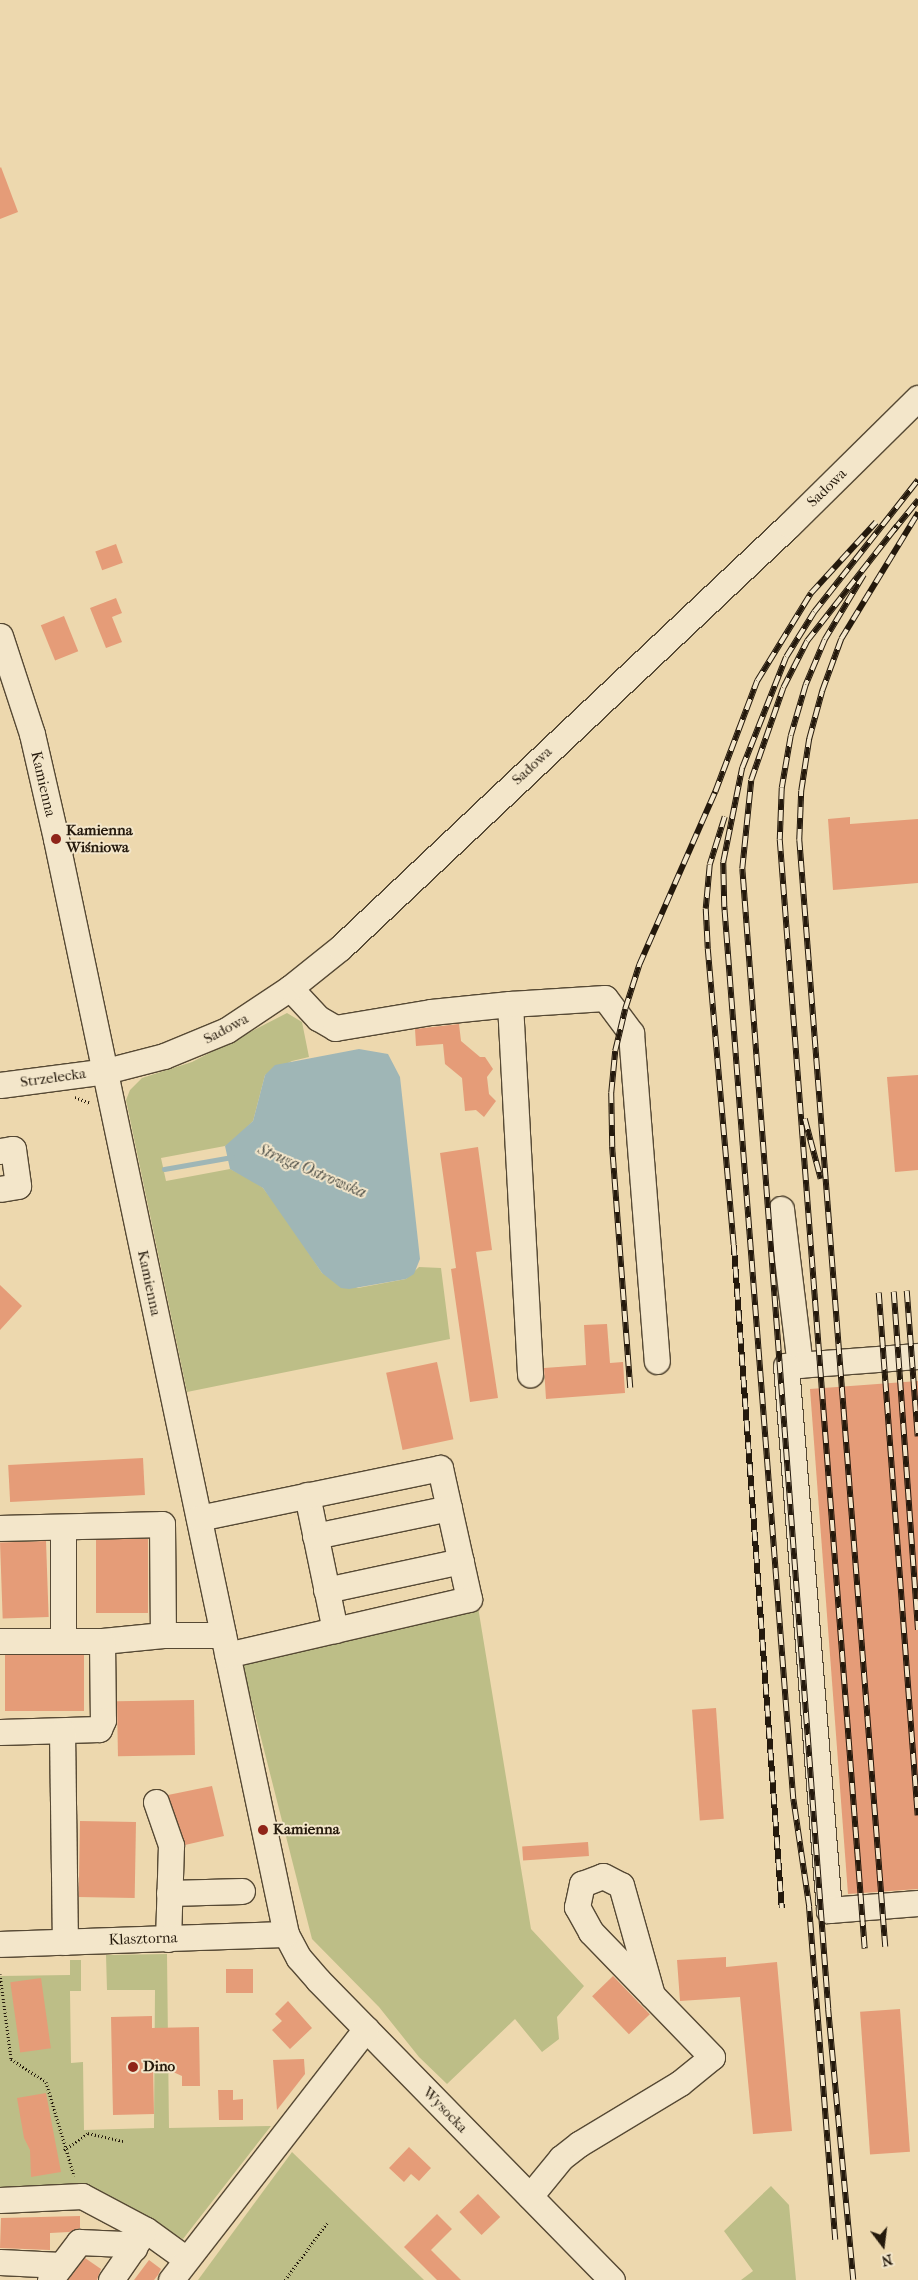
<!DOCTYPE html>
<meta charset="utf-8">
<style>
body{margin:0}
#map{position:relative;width:918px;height:2280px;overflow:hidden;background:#edd8ae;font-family:"IM FELL French Canon",serif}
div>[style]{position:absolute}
.green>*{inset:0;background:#bdbe87}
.water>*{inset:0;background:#9fb6b6}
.stream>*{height:5px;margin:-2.5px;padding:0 2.5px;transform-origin:2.5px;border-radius:2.5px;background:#9fb6b6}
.building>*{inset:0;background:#e59c78;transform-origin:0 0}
.path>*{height:3px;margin-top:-1.5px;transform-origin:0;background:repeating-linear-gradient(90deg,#24190c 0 1px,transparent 0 3.5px)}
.roads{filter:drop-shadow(1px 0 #564934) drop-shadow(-1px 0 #564934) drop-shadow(0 1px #564934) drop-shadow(0 -1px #564934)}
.minor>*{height:25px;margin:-12.5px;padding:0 12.5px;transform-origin:12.5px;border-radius:12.5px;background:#f3e6ca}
.rail>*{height:5.5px;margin-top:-2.75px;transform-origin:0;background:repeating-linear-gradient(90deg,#f3e6ca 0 11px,#24190c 0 22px);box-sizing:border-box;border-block:1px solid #24190c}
.dots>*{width:14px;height:14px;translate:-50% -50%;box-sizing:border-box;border:2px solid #f3e6ca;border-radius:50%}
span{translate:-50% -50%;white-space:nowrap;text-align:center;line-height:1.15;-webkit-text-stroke:4px #f3e6ca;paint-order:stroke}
.street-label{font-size:15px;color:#24190c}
.poi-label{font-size:15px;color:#24190c;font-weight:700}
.left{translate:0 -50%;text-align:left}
.water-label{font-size:16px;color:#4f5048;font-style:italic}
.north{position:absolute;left:858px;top:2220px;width:50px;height:50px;-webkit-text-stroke:4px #f3e6ca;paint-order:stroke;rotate:165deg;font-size:14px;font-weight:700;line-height:20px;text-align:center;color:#24190c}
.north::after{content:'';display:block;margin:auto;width:18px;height:22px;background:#24190c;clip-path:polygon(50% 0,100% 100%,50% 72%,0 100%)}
</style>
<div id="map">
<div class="green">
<i style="clip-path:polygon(287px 1013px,302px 1022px,309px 1057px,292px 1061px,265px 1075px,253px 1121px,232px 1142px,225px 1146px,161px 1158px,166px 1181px,230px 1169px,249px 1178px,263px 1188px,285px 1217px,322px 1273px,358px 1288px,406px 1279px,419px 1267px,441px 1268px,450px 1339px,187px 1392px,126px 1100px,130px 1090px,142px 1078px,192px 1062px)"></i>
<i style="clip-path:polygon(478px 1607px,531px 1929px,584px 1986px,557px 2017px,559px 2039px,542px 2052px,515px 2019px,447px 2084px,419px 2057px,379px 2007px,312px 1939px,241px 1659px)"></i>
<i style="clip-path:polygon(167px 1954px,169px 2128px,271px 2126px,183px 2239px,85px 2185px,0 2196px,0 1976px,70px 1975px,70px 1960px,81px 1960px,81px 1991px,70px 1991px,71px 2063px,83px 2062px,84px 2130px,154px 2128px,155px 1990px,107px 1990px,106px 1955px)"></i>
<i style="clip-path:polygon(292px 2152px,424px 2280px,198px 2280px)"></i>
<i style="clip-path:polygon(771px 2186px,789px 2205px,796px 2280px,741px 2280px,753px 2271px,724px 2231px)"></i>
</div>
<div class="water">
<i style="clip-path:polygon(359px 1049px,388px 1054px,400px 1077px,420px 1259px,414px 1274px,406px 1279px,349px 1289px,341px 1288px,322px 1273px,263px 1188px,230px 1169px,225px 1146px,253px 1121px,265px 1075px,275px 1065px)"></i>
</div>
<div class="stream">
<i style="left:164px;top:1169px;width:69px;rotate:-10deg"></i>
</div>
<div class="building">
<i style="clip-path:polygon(1px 167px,18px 212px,0 219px,0 168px)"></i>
<i style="left:116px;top:544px;width:20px;height:22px;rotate:70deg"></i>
<i style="clip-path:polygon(116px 598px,122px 613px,112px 617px,122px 642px,106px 648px,90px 608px)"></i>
<i style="left:64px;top:616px;width:38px;height:25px;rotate:68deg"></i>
<i style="clip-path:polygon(850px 817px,850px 824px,918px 819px,918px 883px,833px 890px,828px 819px)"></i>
<i style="clip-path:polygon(459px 1024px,461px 1041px,480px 1057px,485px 1057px,493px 1069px,487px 1077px,489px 1094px,496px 1101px,484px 1117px,476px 1110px,465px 1111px,462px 1078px,445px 1064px,443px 1044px,416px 1046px,415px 1029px)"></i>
<i style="clip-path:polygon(918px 1075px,918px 1170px,895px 1172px,887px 1077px)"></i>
<i style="clip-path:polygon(478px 1147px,492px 1250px,476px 1252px,498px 1398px,470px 1402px,451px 1269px,456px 1268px,440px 1153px)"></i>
<i style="clip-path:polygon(0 1285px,22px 1306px,0 1330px)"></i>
<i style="clip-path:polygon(607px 1324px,610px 1363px,623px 1362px,625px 1393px,546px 1399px,544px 1368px,586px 1365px,584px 1325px)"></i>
<i style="left:437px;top:1362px;width:79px;height:52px;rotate:78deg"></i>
<i style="clip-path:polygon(918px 1381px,918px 1889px,848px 1894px,810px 1389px)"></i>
<i style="left:143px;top:1458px;width:37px;height:135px;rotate:87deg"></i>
<i style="left:148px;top:1539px;width:74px;height:52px;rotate:90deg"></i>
<i style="left:46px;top:1541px;width:76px;height:46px;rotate:88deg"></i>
<i style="left:5px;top:1655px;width:79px;height:56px"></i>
<i style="left:194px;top:1700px;width:55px;height:77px;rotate:89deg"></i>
<i style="left:716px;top:1708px;width:111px;height:24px;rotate:86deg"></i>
<i style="clip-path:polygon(212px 1786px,224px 1836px,185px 1845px,168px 1795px)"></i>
<i style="left:80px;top:1821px;width:56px;height:76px;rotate:1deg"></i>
<i style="left:588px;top:1842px;width:14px;height:66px;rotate:86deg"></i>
<i style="clip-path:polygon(726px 1957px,726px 1967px,777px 1962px,792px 2131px,753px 2134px,740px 1997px,680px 2001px,677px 1960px)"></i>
<i style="left:226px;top:1969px;width:27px;height:24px"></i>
<i style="left:613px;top:1976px;width:53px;height:29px;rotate:46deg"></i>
<i style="left:41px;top:1978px;width:71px;height:31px;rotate:82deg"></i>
<i style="clip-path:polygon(288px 2001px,312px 2028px,290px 2049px,272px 2030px,282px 2021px,275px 2014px)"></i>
<i style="left:900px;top:2009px;width:143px;height:40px;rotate:86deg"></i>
<i style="clip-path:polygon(152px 2016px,152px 2028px,199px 2027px,200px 2086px,182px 2086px,182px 2076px,153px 2063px,154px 2114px,113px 2115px,111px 2017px)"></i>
<i style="clip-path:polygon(304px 2059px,305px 2074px,277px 2110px,273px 2060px)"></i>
<i style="clip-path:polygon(218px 2090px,233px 2090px,233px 2100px,243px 2099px,243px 2120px,219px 2120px)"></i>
<i style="clip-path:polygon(46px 2093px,61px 2172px,31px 2177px,30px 2150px,24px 2138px,17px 2098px)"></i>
<i style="clip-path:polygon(409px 2147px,431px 2168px,419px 2181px,411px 2174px,404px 2182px,389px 2168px)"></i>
<i style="left:478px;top:2194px;width:32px;height:26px;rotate:46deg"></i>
<i style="clip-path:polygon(437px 2214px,452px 2229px,431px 2250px,461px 2280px,437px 2280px,404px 2247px)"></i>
<i style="clip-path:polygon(80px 2216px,80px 2228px,69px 2232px,50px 2233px,50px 2250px,0 2248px,1px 2218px)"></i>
<i style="clip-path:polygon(85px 2258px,101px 2269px,97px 2280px,68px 2280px)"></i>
<i style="clip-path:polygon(149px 2260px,161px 2269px,158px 2275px,154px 2280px,134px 2280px)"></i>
</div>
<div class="path">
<i style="left:75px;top:1097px;width:16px;rotate:22deg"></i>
<i style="left:0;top:1974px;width:86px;rotate:82.6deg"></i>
<i style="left:11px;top:2059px;width:42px;rotate:33.3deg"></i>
<i style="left:46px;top:2082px;width:98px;rotate:73.4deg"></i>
<i style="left:64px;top:2150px;width:29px;rotate:-35deg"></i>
<i style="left:88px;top:2133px;width:36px;rotate:13deg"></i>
<i style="left:285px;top:2280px;width:71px;rotate:-53.6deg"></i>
</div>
<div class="roads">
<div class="minor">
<i style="left:0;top:636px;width:103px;rotate:71.9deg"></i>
<i style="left:32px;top:734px;width:108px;rotate:77.1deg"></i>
<i style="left:56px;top:839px;width:1119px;rotate:78.14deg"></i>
<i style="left:286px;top:1934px;width:27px;rotate:62deg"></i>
<i style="left:299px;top:1958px;width:29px;rotate:49deg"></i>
<i style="left:318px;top:1980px;width:420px;rotate:45.6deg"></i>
<i style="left:290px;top:988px;width:41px;rotate:47deg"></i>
<i style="left:318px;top:1018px;width:20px;rotate:30deg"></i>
<i style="left:335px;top:1028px;width:97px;rotate:-9.5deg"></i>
<i style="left:431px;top:1012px;width:79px;rotate:-5.8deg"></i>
<i style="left:510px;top:1004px;width:371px;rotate:86.9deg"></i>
<i style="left:510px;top:1004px;width:95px;rotate:-3.6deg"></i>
<i style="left:605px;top:998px;width:44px;rotate:53.4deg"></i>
<i style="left:631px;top:1033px;width:329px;rotate:85.5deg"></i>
<i style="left:0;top:1085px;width:107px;rotate:-7.5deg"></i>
<i style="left:106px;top:1071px;width:60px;rotate:-14.5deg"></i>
<i style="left:164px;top:1056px;width:68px;rotate:-22.4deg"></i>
<i style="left:227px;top:1030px;width:76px;rotate:-33.7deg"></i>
<i style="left:290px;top:988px;width:64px;rotate:-38.7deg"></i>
<i style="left:340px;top:948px;width:617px;rotate:-43.29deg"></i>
<i style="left:789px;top:525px;width:181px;rotate:-44.6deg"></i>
<i style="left:0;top:1151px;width:13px;rotate:-9deg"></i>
<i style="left:13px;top:1149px;width:37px;rotate:82deg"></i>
<i style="left:18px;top:1186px;width:18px;rotate:171deg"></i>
<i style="left:781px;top:1209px;width:157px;rotate:83.1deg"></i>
<i style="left:918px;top:1356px;width:132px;rotate:175.7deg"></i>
<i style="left:786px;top:1366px;width:546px;rotate:85.48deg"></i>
<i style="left:829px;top:1910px;width:89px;rotate:-4.5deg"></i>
<i style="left:307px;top:1495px;width:138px;rotate:78.3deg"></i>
<i style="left:199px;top:1518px;width:246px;rotate:-11.7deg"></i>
<i style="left:440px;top:1468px;width:134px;rotate:77.5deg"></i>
<i style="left:469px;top:1599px;width:248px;rotate:167deg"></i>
<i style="left:63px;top:1527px;width:112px;rotate:90deg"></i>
<i style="left:0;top:1528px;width:162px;rotate:-1.4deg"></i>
<i style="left:162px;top:1524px;width:111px;rotate:89.5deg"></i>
<i style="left:163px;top:1635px;width:61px;rotate:174.4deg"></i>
<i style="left:315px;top:1536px;width:137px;rotate:-11.8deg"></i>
<i style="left:326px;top:1590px;width:138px;rotate:-12.1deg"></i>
<i style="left:163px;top:1635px;width:60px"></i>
<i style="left:0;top:1641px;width:102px"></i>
<i style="left:102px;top:1641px;width:79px;rotate:89.3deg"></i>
<i style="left:103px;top:1720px;width:10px;rotate:114deg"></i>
<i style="left:99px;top:1729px;width:99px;rotate:178.3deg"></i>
<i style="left:62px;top:1731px;width:211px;rotate:89.2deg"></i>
<i style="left:156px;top:1802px;width:46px;rotate:70.8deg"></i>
<i style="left:171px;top:1845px;width:94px;rotate:91.8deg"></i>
<i style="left:169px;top:1893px;width:73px;rotate:-1.6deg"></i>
<i style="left:0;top:1944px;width:286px;rotate:-2deg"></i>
<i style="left:530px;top:2196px;width:49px;rotate:-50.8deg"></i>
<i style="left:561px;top:2158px;width:23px;rotate:-38deg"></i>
<i style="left:579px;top:2144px;width:118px;rotate:-31.1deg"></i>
<i style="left:680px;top:2083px;width:41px;rotate:-39.1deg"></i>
<i style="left:712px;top:2057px;width:86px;rotate:-134.1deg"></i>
<i style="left:652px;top:1995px;width:88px;rotate:-134.1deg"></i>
<i style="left:591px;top:1932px;width:29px;rotate:-119deg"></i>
<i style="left:577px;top:1907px;width:24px;rotate:-78deg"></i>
<i style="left:582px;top:1884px;width:22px;rotate:-21deg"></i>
<i style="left:603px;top:1876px;width:20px;rotate:27deg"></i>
<i style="left:621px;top:1885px;width:114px;rotate:74.3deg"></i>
<i style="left:0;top:2200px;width:82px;rotate:-2.8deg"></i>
<i style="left:82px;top:2196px;width:72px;rotate:28deg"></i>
<i style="left:146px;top:2230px;width:49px;rotate:35.9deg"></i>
<i style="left:0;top:2262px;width:61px;rotate:2.8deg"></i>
<i style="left:50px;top:2280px;width:48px;rotate:-52.7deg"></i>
<i style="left:79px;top:2242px;width:45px;rotate:2.5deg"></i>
<i style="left:124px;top:2244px;width:11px;rotate:22deg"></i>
<i style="left:111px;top:2280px;width:55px;rotate:-55.4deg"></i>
<i style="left:171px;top:2280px;width:318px;rotate:-52.2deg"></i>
</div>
</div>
<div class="rail">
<i style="left:893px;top:531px;width:40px;rotate:-51deg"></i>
<i style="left:864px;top:575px;width:76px;rotate:121deg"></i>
<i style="left:825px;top:640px;width:49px;rotate:112.9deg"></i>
<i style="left:806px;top:685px;width:53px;rotate:106.4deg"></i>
<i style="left:791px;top:736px;width:53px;rotate:99.8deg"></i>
<i style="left:782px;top:788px;width:52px;rotate:92.2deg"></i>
<i style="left:780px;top:840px;width:1112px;rotate:85.62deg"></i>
<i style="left:725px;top:817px;width:50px;rotate:107.4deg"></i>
<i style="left:710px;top:865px;width:44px;rotate:95.2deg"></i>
<i style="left:706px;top:909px;width:40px;rotate:87.1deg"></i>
<i style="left:708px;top:949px;width:297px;rotate:85deg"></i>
<i style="left:734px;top:1245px;width:665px;rotate:85.86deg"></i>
<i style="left:805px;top:1119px;width:62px;rotate:75.1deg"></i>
<i style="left:907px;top:1291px;width:146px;rotate:85.7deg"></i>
<i style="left:894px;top:1292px;width:339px;rotate:85.9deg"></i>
<i style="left:879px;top:1293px;width:524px;rotate:85.74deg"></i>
<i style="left:630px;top:1388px;width:242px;rotate:-94.3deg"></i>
<i style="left:612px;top:1147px;width:54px;rotate:-91.1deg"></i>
<i style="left:611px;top:1093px;width:42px;rotate:-84.6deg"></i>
<i style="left:615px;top:1051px;width:43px;rotate:-76.6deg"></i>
<i style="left:625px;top:1009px;width:46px;rotate:-72.3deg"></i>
<i style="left:639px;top:965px;width:189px;rotate:-66.3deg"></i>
<i style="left:715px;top:792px;width:119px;rotate:-69.3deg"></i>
<i style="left:757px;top:681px;width:103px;rotate:-58.5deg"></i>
<i style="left:811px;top:593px;width:96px;rotate:-47.5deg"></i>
<i style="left:885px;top:1947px;width:1110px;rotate:-94.44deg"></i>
<i style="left:799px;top:840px;width:49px;rotate:-87.7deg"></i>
<i style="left:801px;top:791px;width:53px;rotate:-81.3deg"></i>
<i style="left:809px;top:739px;width:50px;rotate:-74.8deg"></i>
<i style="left:822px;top:691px;width:55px;rotate:-69.9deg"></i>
<i style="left:841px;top:639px;width:148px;rotate:-58.6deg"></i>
<i style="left:835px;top:2240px;width:334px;rotate:-94.5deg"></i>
<i style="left:809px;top:1907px;width:109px;rotate:-98.4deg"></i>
<i style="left:793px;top:1799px;width:895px;rotate:-94.42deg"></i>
<i style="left:724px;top:907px;width:45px;rotate:-91.3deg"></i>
<i style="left:723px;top:862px;width:96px;rotate:-78.6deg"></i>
<i style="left:742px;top:768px;width:119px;rotate:-68.4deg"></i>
<i style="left:786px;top:657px;width:53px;rotate:-58.1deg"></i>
<i style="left:814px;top:612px;width:168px;rotate:-51.8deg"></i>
<i style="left:853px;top:2280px;width:272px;rotate:-95.3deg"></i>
<i style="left:828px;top:2009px;width:1143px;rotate:-94.31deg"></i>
<i style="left:742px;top:869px;width:89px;rotate:-84.2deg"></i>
<i style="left:751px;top:780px;width:97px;rotate:-70.8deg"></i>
<i style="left:783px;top:688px;width:53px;rotate:-62.9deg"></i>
<i style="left:807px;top:641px;width:146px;rotate:-52deg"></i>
</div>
<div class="dots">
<i style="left:56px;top:839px;background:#8f2418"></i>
<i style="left:263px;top:1830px;background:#8f2418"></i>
<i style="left:133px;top:2067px;background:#8f2418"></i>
</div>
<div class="street-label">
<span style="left:827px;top:488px;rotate:-44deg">Sadowa</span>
<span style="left:532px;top:766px;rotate:-43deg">Sadowa</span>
<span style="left:43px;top:784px;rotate:77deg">Kamienna</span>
<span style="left:226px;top:1029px;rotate:-28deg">Sadowa</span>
<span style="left:53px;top:1078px;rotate:-8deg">Strzelecka</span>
<span style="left:149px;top:1283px;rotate:78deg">Kamienna</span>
<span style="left:143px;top:1939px;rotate:-2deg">Klasztorna</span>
<span style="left:445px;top:2110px;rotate:46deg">Wysocka</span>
</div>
<div class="poi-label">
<span class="left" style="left:66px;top:839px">Kamienna<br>Wiśniowa</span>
<span class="left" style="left:273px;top:1830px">Kamienna</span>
<span class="left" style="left:143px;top:2067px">Dino</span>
</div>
<div class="water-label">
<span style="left:312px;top:1171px;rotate:23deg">Struga Ostrowska</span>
</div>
<div class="north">N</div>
</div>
